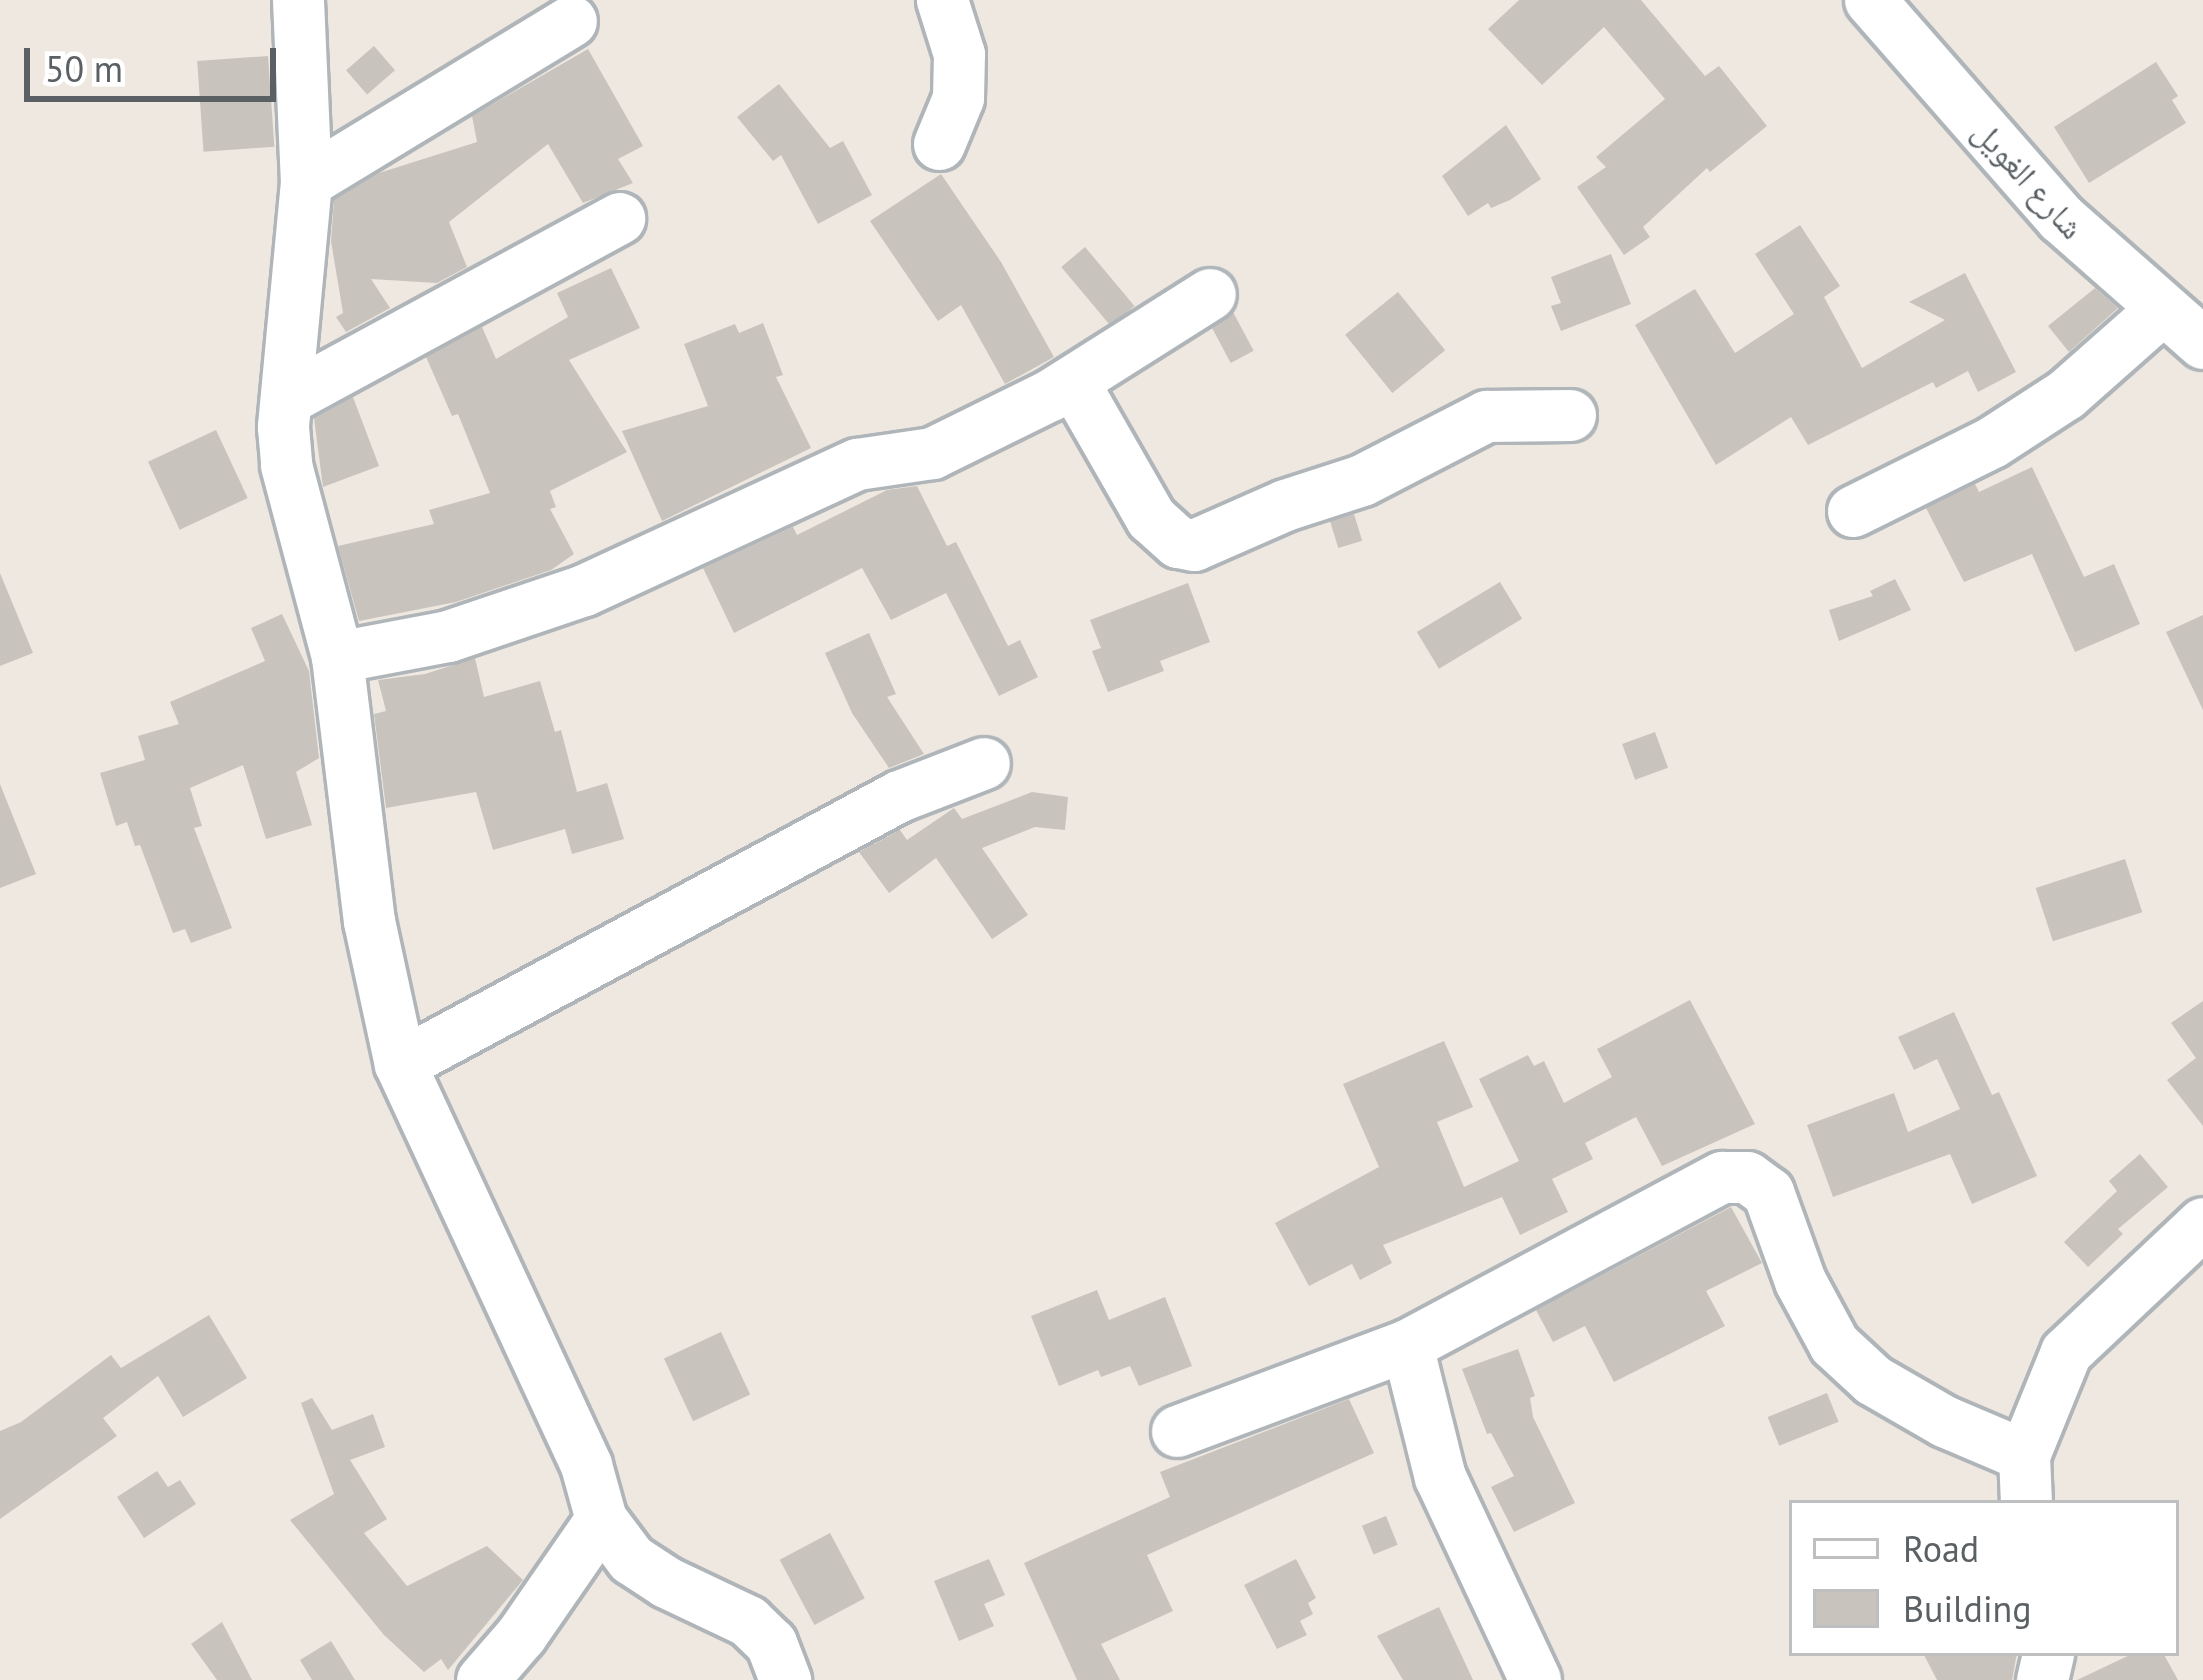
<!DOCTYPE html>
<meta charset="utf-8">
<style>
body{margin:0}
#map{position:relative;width:2203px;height:1680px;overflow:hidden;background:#eee8e1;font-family:"PT Sans","Noto Naskh Arabic",sans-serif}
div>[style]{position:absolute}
.building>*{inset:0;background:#c9c3be;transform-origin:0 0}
.roads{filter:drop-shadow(3px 0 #afb5b8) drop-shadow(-3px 0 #afb5b8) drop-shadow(0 3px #afb5b8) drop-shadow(0 -3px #afb5b8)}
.minor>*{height:51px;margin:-25.5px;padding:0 25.5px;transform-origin:25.5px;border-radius:25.5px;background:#fff}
span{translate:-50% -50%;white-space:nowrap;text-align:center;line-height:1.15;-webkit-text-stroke:9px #fff;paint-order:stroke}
.street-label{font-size:33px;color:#5a6064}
.legend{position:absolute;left:1789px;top:1500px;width:390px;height:156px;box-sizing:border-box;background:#fff;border:3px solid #bdbfc1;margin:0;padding:15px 21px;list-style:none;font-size:36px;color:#5a6064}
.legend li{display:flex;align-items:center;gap:24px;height:60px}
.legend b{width:60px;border:3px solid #bdbfc1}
.scale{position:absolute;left:24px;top:48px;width:252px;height:54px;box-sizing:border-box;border:6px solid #5a6064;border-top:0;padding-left:15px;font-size:36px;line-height:42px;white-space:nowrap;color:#5a6064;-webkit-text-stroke:9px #fff;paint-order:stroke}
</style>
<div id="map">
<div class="building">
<i style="clip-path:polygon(1519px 0,1641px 0,1705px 76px,1719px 66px,1767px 126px,1710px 172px,1707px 168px,1643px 227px,1650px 237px,1624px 255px,1577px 187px,1606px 167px,1596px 157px,1665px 99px,1604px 27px,1542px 85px,1488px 29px)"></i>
<i style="left:374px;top:46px;width:32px;height:37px;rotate:49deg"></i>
<i style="clip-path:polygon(588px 49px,643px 146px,618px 159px,633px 183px,583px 203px,548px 144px,449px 222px,467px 267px,437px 283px,371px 279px,390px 308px,346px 332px,336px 317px,343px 313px,331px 241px,334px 200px,379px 173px,477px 142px,472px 116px)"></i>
<i style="left:268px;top:56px;width:91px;height:71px;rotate:86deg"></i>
<i style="clip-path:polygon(2156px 62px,2178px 96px,2172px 100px,2186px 123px,2089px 183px,2054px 127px)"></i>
<i style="clip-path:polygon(779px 84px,830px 148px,843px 141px,872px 195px,818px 224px,781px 155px,773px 161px,737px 117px)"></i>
<i style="clip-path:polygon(1506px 125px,1541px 179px,1510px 200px,1491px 208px,1488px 203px,1468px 216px,1442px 176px)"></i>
<i style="clip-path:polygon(941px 174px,1001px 262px,1054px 357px,1005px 384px,961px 305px,938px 321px,870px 221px)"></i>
<i style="clip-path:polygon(1800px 225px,1840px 286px,1824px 297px,1862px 368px,1945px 320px,1909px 302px,1965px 273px,2016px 372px,1978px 392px,1968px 371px,1936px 388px,1933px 382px,1808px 445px,1791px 417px,1716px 465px,1635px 325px,1695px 289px,1735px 353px,1794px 314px,1755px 254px)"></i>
<i style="left:1085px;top:247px;width:77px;height:31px;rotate:50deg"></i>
<i style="clip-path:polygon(1611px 254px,1631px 304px,1561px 331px,1551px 306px,1561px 303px,1551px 277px)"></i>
<i style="clip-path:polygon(611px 268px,640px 328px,569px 360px,627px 452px,550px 491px,556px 507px,550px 509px,574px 554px,551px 570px,456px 602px,359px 621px,338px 546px,434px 524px,429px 510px,490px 493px,458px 414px,452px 416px,426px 357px,482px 327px,496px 359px,568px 317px,557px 293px)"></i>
<i style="clip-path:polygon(2095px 288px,2118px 308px,2069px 352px,2048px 326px)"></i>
<i style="left:1398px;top:292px;width:75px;height:68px;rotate:51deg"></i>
<i style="left:1233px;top:312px;width:44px;height:26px;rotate:62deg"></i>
<i style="clip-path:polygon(763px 323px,783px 375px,776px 377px,811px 448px,662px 521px,622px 431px,708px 406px,684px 344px,735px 324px,739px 333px)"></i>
<i style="clip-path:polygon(353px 397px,379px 466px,323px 487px,314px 418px)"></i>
<i style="left:216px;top:430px;width:75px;height:75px;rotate:65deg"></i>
<i style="clip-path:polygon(2032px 467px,2084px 577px,2114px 564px,2140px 624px,2075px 652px,2032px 554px,1964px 582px,1926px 508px,1975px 484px,1979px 492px)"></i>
<i style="clip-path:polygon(917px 486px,947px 546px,956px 542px,1008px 646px,1020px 640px,1038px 677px,999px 696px,946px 593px,891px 620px,862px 568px,734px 633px,703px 568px,793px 527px,797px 535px,887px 490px)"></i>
<i style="left:1354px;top:514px;width:28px;height:25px;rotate:73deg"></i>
<i style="clip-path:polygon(0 573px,33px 653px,0 666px)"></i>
<i style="clip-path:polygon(1895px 579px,1911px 610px,1839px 641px,1829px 610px,1873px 596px,1870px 591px)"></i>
<i style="left:1500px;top:582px;width:43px;height:97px;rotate:59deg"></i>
<i style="clip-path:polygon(1188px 583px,1210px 642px,1160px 661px,1164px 671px,1108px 692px,1092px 651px,1101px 648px,1090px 620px)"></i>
<i style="clip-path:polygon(282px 614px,309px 671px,319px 758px,296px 772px,312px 825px,266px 839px,243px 765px,190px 788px,202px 826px,194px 828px,232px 928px,191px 943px,185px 929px,173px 933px,140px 845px,135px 846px,127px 822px,116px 826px,100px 773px,145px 760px,138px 736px,179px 724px,170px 702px,265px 661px,251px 628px)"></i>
<i style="clip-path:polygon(2203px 615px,2203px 710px,2166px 632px)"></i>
<i style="clip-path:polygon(869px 633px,896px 694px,887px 697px,924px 754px,889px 768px,852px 713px,825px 653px)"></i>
<i style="clip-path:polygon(475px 658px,484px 697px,540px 681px,555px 732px,561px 730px,577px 792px,607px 783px,624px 839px,572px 854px,565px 829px,493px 850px,476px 792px,386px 808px,374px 714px,386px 711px,378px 680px,425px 674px)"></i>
<i style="left:1655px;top:732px;width:38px;height:35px;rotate:70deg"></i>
<i style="clip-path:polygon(0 784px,36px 874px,0 888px)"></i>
<i style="clip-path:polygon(1032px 792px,1068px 797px,1065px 830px,1035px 827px,982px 848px,1028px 915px,992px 939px,936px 858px,889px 893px,859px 852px,900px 830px,907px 840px,954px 808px,962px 819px)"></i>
<i style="left:2125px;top:859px;width:56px;height:94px;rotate:72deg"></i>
<i style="clip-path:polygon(1690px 1000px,1755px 1124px,1662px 1166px,1636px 1117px,1585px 1143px,1593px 1159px,1552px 1179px,1568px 1212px,1520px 1235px,1502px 1197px,1383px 1245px,1392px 1263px,1360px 1280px,1352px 1264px,1309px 1286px,1275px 1223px,1379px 1167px,1343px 1084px,1444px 1041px,1473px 1107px,1437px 1122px,1464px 1187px,1519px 1161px,1479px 1079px,1528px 1055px,1534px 1066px,1544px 1061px,1564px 1103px,1612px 1077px,1597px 1049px)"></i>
<i style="clip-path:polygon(2203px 1001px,2203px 1126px,2167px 1080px,2196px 1058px,2171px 1023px)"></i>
<i style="clip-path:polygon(1954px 1012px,1992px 1095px,1999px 1092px,2037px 1176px,1972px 1204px,1950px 1154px,1833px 1197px,1807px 1125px,1894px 1093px,1908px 1132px,1960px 1109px,1937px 1059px,1914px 1070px,1898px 1037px)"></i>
<i style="clip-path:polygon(2140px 1154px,2168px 1187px,2118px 1229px,2123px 1234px,2088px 1267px,2064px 1242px,2117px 1191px,2109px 1181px)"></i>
<i style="clip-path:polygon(1731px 1207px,1762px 1263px,1706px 1291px,1725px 1326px,1614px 1382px,1585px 1326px,1553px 1342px,1536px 1310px)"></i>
<i style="clip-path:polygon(1097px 1290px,1109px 1320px,1165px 1297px,1192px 1366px,1139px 1386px,1130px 1366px,1101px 1377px,1098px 1370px,1059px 1386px,1031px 1316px)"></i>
<i style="clip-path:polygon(209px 1315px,247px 1378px,183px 1417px,158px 1376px,103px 1418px,117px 1436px,0 1519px,0 1431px,21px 1422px,111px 1355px,121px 1368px)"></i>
<i style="left:721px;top:1332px;width:69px;height:63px;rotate:65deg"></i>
<i style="clip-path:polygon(1518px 1349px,1535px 1396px,1530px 1398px,1533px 1417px,1575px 1503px,1514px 1532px,1491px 1487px,1514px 1476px,1491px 1433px,1487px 1434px,1462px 1369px)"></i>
<i style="left:1827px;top:1393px;width:31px;height:64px;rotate:68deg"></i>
<i style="clip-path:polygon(312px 1398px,332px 1430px,373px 1414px,385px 1447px,350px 1460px,387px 1519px,364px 1533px,407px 1586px,487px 1546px,523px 1580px,448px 1670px,441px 1659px,424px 1672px,384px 1635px,290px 1520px,334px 1494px,301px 1403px)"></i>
<i style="clip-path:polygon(1349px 1399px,1374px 1453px,1147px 1555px,1173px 1611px,1101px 1644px,1120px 1680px,1077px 1680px,1024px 1563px,1170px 1497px,1160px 1472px)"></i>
<i style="clip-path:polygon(157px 1471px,168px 1487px,180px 1480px,196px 1504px,144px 1538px,117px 1497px)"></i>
<i style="left:1386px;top:1516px;width:31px;height:26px;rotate:68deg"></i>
<i style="left:830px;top:1533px;width:74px;height:57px;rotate:62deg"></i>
<i style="clip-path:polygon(989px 1559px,1005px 1595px,984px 1604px,994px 1626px,959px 1641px,934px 1581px)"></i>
<i style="clip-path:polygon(1296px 1559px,1316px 1598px,1308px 1603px,1313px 1614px,1300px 1621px,1307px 1635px,1277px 1649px,1244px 1585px)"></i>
<i style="clip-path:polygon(1439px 1607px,1473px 1680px,1403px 1680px,1377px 1636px)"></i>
<i style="clip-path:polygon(222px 1622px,252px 1680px,217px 1680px,191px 1644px)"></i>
<i style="clip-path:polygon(331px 1641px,355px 1680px,312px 1680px,300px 1660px)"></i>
<i style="clip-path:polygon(1923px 1653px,2017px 1653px,2012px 1680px,1937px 1680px)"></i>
<i style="clip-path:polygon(2134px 1653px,2163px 1653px,2178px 1680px,2077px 1680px)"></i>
</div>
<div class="roads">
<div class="minor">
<i style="left:298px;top:0;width:182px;rotate:87.5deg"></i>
<i style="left:306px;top:182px;width:246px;rotate:95.4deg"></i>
<i style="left:283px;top:427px;width:38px;rotate:85deg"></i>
<i style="left:286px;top:465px;width:199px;rotate:75.1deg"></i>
<i style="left:337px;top:657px;width:266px;rotate:83.1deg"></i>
<i style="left:369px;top:921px;width:146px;rotate:77.8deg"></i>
<i style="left:400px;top:1064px;width:442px;rotate:65.1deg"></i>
<i style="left:586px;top:1465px;width:56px;rotate:74.5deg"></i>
<i style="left:601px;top:1519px;width:50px;rotate:53.1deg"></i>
<i style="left:631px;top:1559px;width:42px;rotate:33.3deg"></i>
<i style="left:666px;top:1582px;width:91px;rotate:25.4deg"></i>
<i style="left:748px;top:1621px;width:32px;rotate:44deg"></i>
<i style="left:771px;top:1643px;width:40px;rotate:69deg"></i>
<i style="left:1870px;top:0;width:290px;rotate:48.8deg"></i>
<i style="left:2061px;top:218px;width:189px;rotate:41.4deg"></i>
<i style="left:939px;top:144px;width:50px;rotate:-67.6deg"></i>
<i style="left:958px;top:98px;width:44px;rotate:-88.7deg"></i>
<i style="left:959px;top:54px;width:57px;rotate:-107.5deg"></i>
<i style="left:306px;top:182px;width:310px;rotate:-31.3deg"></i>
<i style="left:1073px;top:382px;width:157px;rotate:60.2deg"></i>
<i style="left:1151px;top:518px;width:36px;rotate:42deg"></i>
<i style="left:1178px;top:542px;width:16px;rotate:11deg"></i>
<i style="left:1194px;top:545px;width:99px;rotate:-23.7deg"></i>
<i style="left:1285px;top:505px;width:81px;rotate:-18deg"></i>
<i style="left:1362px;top:480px;width:140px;rotate:-27.3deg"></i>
<i style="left:1486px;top:416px;width:84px;rotate:-0.7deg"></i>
<i style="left:288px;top:398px;width:377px;rotate:-28.5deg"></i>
<i style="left:1853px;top:511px;width:155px;rotate:-26.4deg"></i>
<i style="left:1992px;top:442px;width:88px;rotate:-33deg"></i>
<i style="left:2066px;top:394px;width:128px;rotate:-41.5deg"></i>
<i style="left:337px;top:657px;width:113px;rotate:-10.7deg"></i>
<i style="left:448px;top:636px;width:144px;rotate:-18.7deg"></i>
<i style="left:584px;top:590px;width:301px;rotate:-24.8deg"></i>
<i style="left:857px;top:464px;width:76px;rotate:-8.3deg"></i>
<i style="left:932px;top:453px;width:131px;rotate:-26.2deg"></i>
<i style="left:1050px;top:395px;width:189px;rotate:-32.3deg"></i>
<i style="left:400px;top:1064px;width:566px;rotate:-28.24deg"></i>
<i style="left:899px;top:796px;width:91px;rotate:-21.2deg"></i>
<i style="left:1407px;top:1345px;width:136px;rotate:76deg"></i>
<i style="left:1440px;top:1477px;width:224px;rotate:64.9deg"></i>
<i style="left:1177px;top:1431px;width:246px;rotate:-20.5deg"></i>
<i style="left:1407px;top:1345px;width:357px;rotate:-28.1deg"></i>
<i style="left:1722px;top:1177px;width:25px"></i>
<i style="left:1747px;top:1177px;width:26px;rotate:36deg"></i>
<i style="left:1768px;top:1192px;width:95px;rotate:70.2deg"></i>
<i style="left:1800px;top:1281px;width:72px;rotate:61.6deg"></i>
<i style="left:1834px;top:1344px;width:53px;rotate:42.7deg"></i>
<i style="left:1873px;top:1380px;width:82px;rotate:30deg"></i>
<i style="left:1944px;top:1421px;width:87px;rotate:23deg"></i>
<i style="left:2026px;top:1503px;width:48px;rotate:-92.4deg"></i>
<i style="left:2024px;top:1455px;width:111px;rotate:-67.8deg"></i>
<i style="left:2066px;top:1352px;width:188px;rotate:-43.3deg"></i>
<i style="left:482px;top:1680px;width:60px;rotate:-49.1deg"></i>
<i style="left:521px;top:1635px;width:141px;rotate:-55.4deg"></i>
<i style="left:2042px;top:1680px;width:28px;rotate:-77deg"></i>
</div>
</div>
<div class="street-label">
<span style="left:2029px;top:179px;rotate:48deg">شارع الغويل</span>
</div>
<ul class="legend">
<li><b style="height:15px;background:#fff"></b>Road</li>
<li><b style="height:33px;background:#c9c3be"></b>Building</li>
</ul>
<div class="scale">50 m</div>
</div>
